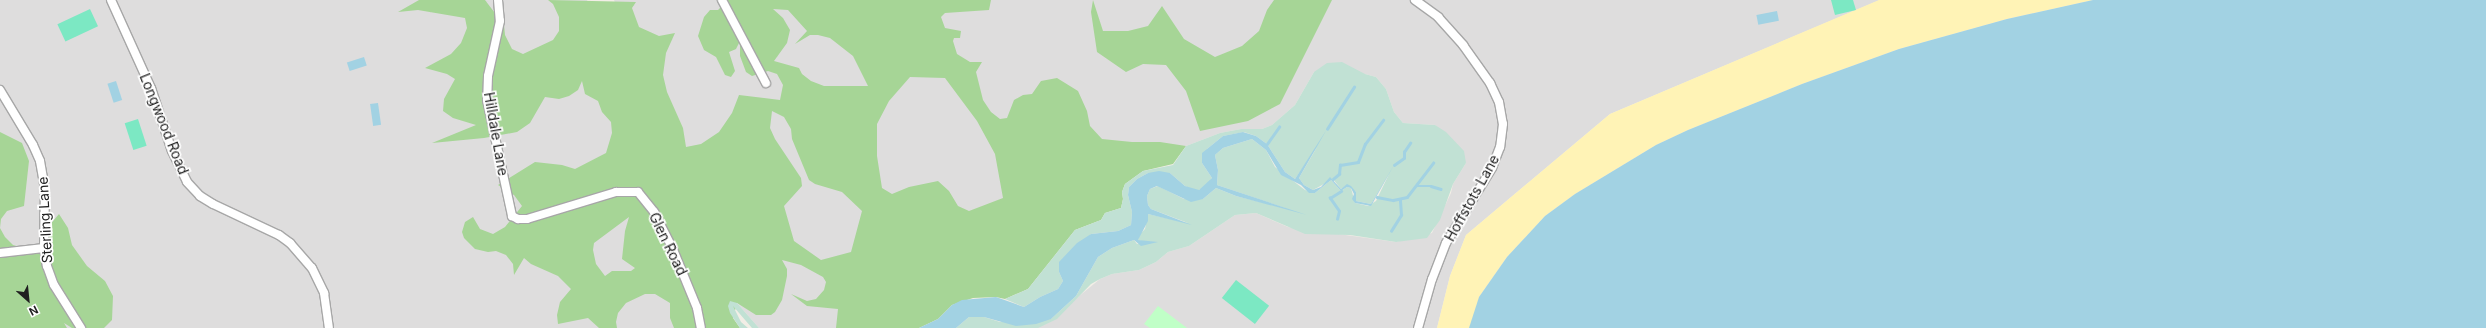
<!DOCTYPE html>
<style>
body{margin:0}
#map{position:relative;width:2486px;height:328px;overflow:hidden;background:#f2eee6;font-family:Inter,sans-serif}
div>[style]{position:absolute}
.residential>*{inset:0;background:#dedddd}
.forest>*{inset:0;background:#a6d596}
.wetland>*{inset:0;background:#c1e1d4}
.sand>*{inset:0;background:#fff3b6}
.park>*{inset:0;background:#c0ffc7}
.pitch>*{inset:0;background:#7ce8c3;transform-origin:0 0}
.water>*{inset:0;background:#a2d2e3;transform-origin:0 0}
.stream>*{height:2.5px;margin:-1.25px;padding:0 1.25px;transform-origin:1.25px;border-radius:1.25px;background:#a2d2e3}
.roads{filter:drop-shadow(1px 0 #a7a7a7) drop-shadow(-1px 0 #a7a7a7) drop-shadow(0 1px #a7a7a7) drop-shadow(0 -1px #a7a7a7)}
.minor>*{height:8px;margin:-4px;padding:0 4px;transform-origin:4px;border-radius:4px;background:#fff}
span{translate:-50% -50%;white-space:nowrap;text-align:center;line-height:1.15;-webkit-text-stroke:3.5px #fff;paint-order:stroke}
.street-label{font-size:14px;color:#202020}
.north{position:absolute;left:8px;top:280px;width:40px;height:40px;-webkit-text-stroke:3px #fff;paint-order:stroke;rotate:153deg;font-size:11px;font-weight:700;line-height:16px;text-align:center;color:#202020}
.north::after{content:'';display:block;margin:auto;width:14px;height:18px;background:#202020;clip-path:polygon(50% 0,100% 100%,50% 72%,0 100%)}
</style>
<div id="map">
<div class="residential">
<i style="clip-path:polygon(0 0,587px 0,701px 328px,0 328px)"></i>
<i style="clip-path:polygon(614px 0,1880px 0,1610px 114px,1466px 235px,1450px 276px,1437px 328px,956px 328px,1051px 319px,1100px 279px,1112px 274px,1139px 270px,1156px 262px,1168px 252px,1189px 246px,1235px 215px,1256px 213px,1288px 227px,1396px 242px,1432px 233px,1451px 193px,1453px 184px,1466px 163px,1435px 125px,1403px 123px,1394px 112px,1386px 89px,1376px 77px,1365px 74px,1314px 72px,1295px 105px,1272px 125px,1262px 129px,1241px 129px,1220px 133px,1186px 146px,845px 328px,759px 328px,737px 303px)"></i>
</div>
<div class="forest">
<i style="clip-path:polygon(evenodd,419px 0,485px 0,504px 25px,505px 35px,512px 49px,523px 54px,553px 40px,559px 31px,559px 17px,553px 4px,548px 0,636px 2px,632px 8px,639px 27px,659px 36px,675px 33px,666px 53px,663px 75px,667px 92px,683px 128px,686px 147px,701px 144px,719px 132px,732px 113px,739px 95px,780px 100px,783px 85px,777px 74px,768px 71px,752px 76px,746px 72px,740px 56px,740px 41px,736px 49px,729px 52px,735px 71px,731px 77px,725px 75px,716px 57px,704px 50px,698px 36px,704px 17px,710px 10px,718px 10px,728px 0,991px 0,989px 10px,945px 13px,941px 17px,945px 28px,961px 31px,960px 38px,954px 38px,953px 41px,957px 54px,970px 62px,982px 62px,976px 72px,983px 100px,991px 112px,1000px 119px,1007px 118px,1014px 100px,1023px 95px,1032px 94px,1041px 81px,1057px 78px,1078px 91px,1087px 111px,1090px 126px,1102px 139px,1132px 142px,1160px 142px,1186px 146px,1173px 164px,1143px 171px,1125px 184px,1122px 192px,1123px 199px,1121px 208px,1105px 213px,1101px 220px,1075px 230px,1028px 289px,1005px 299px,996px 297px,973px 298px,952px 305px,938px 319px,919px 328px,836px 328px,838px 309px,807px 306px,791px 294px,807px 301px,816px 299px,824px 290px,826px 282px,823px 277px,801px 265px,782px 260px,787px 269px,787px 276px,782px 300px,775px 312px,771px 315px,756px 315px,737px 303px,733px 318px,740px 328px,674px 328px,670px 318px,670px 303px,655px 294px,645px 294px,626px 303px,618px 313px,616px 322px,617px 328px,599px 328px,588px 318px,558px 324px,557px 315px,560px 302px,571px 289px,558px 276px,531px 264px,524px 258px,514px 275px,513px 264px,506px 255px,496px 251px,488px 252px,475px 249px,464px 238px,462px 232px,465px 222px,473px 217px,480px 229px,493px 234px,505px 227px,522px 206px,514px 195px,498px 185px,535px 162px,562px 165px,575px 169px,606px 153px,612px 133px,611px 122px,602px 112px,598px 101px,585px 94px,582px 81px,578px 90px,569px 96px,559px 99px,545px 97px,530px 123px,517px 132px,484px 138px,432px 143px,476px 125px,453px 118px,443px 111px,444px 99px,455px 79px,447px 74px,425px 68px,451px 54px,461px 43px,467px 28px,465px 18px,418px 10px,398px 12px,419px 0,773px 9px,788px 10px,807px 31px,795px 44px,810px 35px,818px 35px,830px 38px,853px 56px,868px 86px,824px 86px,811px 81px,802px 74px,799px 68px,774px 61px,787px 43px,790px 30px,783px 18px,773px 9px,419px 0,910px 77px,945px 78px,977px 121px,995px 154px,1003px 198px,969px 211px,958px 206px,949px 191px,938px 181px,909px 187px,892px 194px,882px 188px,877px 156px,877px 124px,889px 101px,910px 77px,419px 0,772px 111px,784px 117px,791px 129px,792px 139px,809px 180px,815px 184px,842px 192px,862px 211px,851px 252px,821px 260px,794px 241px,784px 206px,802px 186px,801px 178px,775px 139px,770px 128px,772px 111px,419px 0,629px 217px,625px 231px,622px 259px,635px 268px,631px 271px,612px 271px,605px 276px,596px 264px,593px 250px,594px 243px,629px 217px)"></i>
<i style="clip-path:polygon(1093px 0,1103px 31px,1128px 31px,1148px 26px,1162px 6px,1184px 39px,1215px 57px,1242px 46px,1259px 31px,1267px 10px,1274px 0,1332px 0,1280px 104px,1248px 121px,1200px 131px,1186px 91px,1166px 65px,1143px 64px,1126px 72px,1097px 52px,1091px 12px)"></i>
<i style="clip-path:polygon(0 132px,22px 143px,29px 161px,24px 206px,7px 211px,1px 219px,0 228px,5px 237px,13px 245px,40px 253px,48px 242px,48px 227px,59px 214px,68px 228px,72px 245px,87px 266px,105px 281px,113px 296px,112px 320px,104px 328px,72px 328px,64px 323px,67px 328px,0 328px)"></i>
</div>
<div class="wetland">
<i style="clip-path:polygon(1342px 62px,1365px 74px,1376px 77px,1386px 89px,1394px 112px,1403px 123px,1435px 125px,1446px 132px,1464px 151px,1466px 163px,1453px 184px,1440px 220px,1427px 238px,1396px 242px,1350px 235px,1305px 234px,1256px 213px,1235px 215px,1189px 246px,1168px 252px,1156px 262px,1139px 270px,1112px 274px,1100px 279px,1091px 284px,1057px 319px,1038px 328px,956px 328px,969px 317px,984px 317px,1000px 322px,1051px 319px,1076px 296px,1098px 257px,1112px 248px,1134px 240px,1137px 244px,1146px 242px,1138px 240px,1139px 235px,1145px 229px,1148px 214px,1188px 223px,1151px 209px,1148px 205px,1147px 196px,1150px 189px,1158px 186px,1184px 199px,1203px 199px,1216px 188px,1236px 196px,1288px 209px,1217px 185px,1218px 170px,1215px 155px,1223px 148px,1252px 139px,1266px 150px,1275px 167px,1305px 190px,1315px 193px,1331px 180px,1341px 191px,1347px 187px,1351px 188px,1355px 203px,1368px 206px,1376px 201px,1389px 174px,1371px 204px,1356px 201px,1356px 192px,1347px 185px,1341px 189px,1333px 179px,1313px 190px,1304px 185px,1299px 178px,1317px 147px,1295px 179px,1285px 172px,1267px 144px,1256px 136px,1244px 132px,1223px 136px,1207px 149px,1202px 163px,1212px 178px,1206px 186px,1199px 190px,1193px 190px,1185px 186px,1170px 173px,1148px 173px,1137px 179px,1129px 187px,1128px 195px,1132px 212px,1131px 225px,1118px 231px,1091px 234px,1059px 272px,1063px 281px,1058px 289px,1040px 297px,1024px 307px,1005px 299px,1028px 289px,1075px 230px,1101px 220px,1105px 213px,1121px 208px,1123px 199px,1122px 192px,1125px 184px,1143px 171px,1173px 165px,1186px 146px,1220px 133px,1241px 129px,1262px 129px,1272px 125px,1295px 105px,1314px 72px,1327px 63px)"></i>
<i style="clip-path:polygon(730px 301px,737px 303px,759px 328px,752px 328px,733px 306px,741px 322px,748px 328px,740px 328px,730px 313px,728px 306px)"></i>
</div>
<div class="sand">
<i style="clip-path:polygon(1879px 0,2093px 0,2007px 19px,1899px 49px,1802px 84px,1688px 130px,1656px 145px,1575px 194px,1545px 216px,1507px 257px,1479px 297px,1479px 328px,1437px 328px,1450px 276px,1466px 235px,1610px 114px)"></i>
</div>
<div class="park">
<i style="clip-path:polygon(1158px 306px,1187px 328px,1150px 328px,1144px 324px)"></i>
</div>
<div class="pitch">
<i style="clip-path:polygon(1831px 0,1853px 0,1856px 10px,1835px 15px)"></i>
<i style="left:90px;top:9px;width:19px;height:36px;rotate:65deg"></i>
<i style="left:138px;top:119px;width:28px;height:14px;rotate:72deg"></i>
<i style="left:1236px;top:280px;width:42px;height:23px;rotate:38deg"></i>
</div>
<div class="water">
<i style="clip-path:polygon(2093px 0,2486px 0,2486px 328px,1469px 328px,1479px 297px,1507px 257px,1545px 216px,1575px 194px,1656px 145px,1688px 130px,1802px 84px,1899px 49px,2007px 19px)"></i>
<i style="left:1777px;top:11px;width:10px;height:21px;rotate:79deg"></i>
<i style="left:364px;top:57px;width:9px;height:18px;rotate:72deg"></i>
<i style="left:116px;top:81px;width:20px;height:9px;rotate:72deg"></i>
<i style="left:378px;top:103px;width:22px;height:8px;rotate:82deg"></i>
<i style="clip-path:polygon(1327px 129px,1299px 178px,1304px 185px,1313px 190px,1321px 187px,1330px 177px,1341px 189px,1347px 184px,1351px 186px,1356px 192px,1356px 201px,1371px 204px,1391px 170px,1394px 165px,1371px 206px,1355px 203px,1352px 199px,1354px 194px,1351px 188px,1347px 187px,1341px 191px,1331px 180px,1315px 193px,1309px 193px,1301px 185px,1281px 175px,1266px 150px,1252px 139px,1223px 148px,1215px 155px,1218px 170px,1217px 185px,1307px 215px,1236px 196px,1216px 188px,1203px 199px,1191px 202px,1157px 186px,1150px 189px,1147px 196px,1148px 205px,1151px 209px,1192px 225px,1148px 214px,1148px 221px,1138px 240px,1158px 242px,1141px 246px,1134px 240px,1112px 248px,1098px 257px,1076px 296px,1051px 319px,1036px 324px,1016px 326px,984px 317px,969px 317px,956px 328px,919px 328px,938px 319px,952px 305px,962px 300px,996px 297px,1024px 307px,1040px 297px,1058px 289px,1063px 281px,1059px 272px,1059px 262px,1077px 243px,1091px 234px,1118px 231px,1131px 225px,1132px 212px,1128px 195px,1129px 187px,1137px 179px,1148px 173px,1159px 171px,1170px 173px,1185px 186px,1199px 190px,1212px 178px,1202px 163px,1202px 153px,1223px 136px,1243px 132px,1256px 136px,1267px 144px,1285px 172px,1295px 179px)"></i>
</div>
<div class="stream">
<i style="left:1327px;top:129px;width:50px;rotate:-57.3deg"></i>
<i style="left:1267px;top:144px;width:21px;rotate:-55deg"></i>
<i style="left:1394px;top:165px;width:12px;rotate:-35deg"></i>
<i style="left:1404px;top:158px;width:6px;rotate:-90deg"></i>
<i style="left:1404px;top:152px;width:11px;rotate:-56deg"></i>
<i style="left:1333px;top:179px;width:8px;rotate:-40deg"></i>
<i style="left:1339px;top:174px;width:9px;rotate:-84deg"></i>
<i style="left:1340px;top:165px;width:18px;rotate:-9deg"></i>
<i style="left:1358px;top:162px;width:19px;rotate:-69deg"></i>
<i style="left:1365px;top:144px;width:30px;rotate:-53deg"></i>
<i style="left:1416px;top:186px;width:15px"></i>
<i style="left:1431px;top:186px;width:10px;rotate:17deg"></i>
<i style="left:1377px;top:197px;width:16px;rotate:11deg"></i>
<i style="left:1393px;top:200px;width:14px;rotate:-12deg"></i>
<i style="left:1407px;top:197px;width:43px;rotate:-52.6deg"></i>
<i style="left:1337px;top:219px;width:8px;rotate:-76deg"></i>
<i style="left:1339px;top:211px;width:16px;rotate:-125deg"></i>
<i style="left:1330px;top:198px;width:13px;rotate:-32deg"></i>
<i style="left:1391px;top:231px;width:19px;rotate:-58deg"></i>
<i style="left:1401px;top:215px;width:15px;rotate:-94deg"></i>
</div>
<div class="roads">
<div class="minor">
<i style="left:111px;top:0;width:97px;rotate:65.6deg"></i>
<i style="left:151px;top:88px;width:66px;rotate:71.6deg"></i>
<i style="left:172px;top:151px;width:34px;rotate:64deg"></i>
<i style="left:187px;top:182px;width:19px;rotate:47deg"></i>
<i style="left:200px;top:196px;width:15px;rotate:32deg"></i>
<i style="left:213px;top:204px;width:73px;rotate:25.2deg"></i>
<i style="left:279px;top:235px;width:14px;rotate:36deg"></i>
<i style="left:290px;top:243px;width:33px;rotate:49deg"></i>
<i style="left:312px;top:268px;width:28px;rotate:64deg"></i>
<i style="left:324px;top:293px;width:35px;rotate:82deg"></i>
<i style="left:498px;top:0;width:21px;rotate:85deg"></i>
<i style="left:500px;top:21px;width:56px;rotate:102.3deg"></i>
<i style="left:488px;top:76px;width:24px;rotate:92deg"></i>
<i style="left:487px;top:100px;width:119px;rotate:77.8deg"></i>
<i style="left:512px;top:216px;width:7px;rotate:27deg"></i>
<i style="left:518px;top:219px;width:9px"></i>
<i style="left:527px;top:219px;width:93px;rotate:-16.9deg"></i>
<i style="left:616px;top:192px;width:22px"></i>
<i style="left:638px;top:192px;width:26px;rotate:51deg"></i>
<i style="left:654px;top:212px;width:39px;rotate:63deg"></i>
<i style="left:672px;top:247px;width:66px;rotate:67.7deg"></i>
<i style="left:697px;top:308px;width:20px;rotate:79deg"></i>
<i style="left:722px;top:0;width:94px;rotate:62.1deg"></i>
<i style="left:1415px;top:0;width:29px;rotate:36deg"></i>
<i style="left:1438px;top:17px;width:38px;rotate:48deg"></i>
<i style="left:1463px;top:45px;width:47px;rotate:54.6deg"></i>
<i style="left:1490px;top:83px;width:21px;rotate:65deg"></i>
<i style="left:1499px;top:102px;width:22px;rotate:80deg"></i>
<i style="left:1503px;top:124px;width:23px;rotate:97deg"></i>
<i style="left:1500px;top:147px;width:22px;rotate:111deg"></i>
<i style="left:1492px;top:168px;width:88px;rotate:121.5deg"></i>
<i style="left:1446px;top:243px;width:39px;rotate:111deg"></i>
<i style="left:1432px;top:279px;width:51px;rotate:105.9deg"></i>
<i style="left:0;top:90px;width:64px;rotate:59deg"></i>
<i style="left:33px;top:145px;width:17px;rotate:66deg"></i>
<i style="left:40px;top:161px;width:27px;rotate:80deg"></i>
<i style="left:45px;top:188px;width:60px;rotate:91deg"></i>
<i style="left:44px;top:248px;width:18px;rotate:81deg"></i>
<i style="left:47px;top:266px;width:20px;rotate:70deg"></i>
<i style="left:54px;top:285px;width:51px;rotate:57.9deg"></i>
<i style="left:0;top:253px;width:44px;rotate:-6.5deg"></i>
</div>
</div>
<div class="street-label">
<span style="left:164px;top:124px;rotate:68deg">Longwood Road</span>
<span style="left:496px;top:134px;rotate:80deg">Hilldale Lane</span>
<span style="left:1472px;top:198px;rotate:-61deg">Hoffstots Lane</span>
<span style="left:45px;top:220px;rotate:-93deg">Sterling Lane</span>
<span style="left:668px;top:244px;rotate:64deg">Glen Road</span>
</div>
<div class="north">N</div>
</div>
